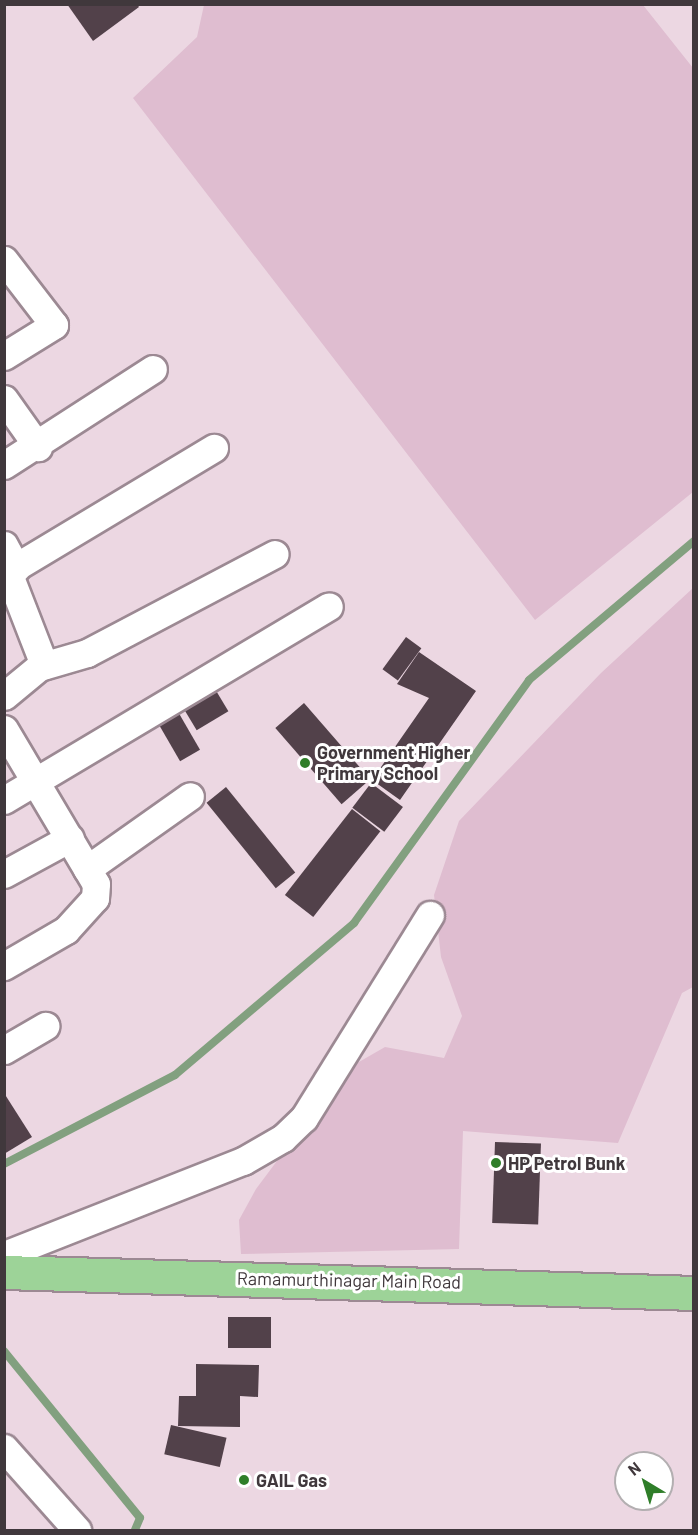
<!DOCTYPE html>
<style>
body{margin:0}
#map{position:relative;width:698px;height:1535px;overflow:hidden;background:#ecd7e2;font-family:Barlow,sans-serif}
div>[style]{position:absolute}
.green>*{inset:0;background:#dfbdd0}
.stream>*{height:8px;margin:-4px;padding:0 4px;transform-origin:4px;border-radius:4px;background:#82a07f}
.building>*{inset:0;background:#52414a;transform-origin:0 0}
.roads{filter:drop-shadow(2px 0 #9c8993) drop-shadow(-2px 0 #9c8993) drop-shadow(0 2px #9c8993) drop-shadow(0 -2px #9c8993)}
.minor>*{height:27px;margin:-13.5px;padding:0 13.5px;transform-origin:13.5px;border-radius:13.5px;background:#fff}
.major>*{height:33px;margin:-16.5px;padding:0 16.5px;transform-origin:16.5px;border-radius:16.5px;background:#9dd398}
.dots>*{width:16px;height:16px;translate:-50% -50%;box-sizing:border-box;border:3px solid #fff;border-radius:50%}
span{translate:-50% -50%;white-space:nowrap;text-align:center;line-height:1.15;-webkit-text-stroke:6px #fff;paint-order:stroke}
.poi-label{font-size:18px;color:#40383c;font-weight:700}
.left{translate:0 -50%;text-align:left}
.street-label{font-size:18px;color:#40383c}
.frame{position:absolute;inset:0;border:6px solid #40383c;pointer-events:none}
.north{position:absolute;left:614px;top:1451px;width:60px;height:60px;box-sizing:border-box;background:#fff;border:2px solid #b3afb1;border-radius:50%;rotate:322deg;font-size:16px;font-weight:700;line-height:24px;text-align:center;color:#40383c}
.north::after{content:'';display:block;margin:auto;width:21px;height:27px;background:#2f7e29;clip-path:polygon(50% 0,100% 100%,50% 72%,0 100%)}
</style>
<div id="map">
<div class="green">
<i style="clip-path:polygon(204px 5px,643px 5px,693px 68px,693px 492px,535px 620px,133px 98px,197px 37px)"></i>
<i style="clip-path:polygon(693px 588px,693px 987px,682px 993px,618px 1143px,463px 1131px,459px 1249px,241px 1254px,239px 1220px,256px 1189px,345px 1070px,385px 1047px,444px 1058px,462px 1016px,441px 957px,434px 895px,459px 821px,601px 673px)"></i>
</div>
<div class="stream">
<i style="left:4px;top:1164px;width:193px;rotate:-27.5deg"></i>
<i style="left:175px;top:1075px;width:235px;rotate:-40.3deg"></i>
<i style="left:354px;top:923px;width:299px;rotate:-54.2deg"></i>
<i style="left:529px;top:680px;width:216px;rotate:-40.1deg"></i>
<i style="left:4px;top:1351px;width:215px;rotate:50.8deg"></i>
<i style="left:140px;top:1518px;width:13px;rotate:113deg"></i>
</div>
<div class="building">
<i style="clip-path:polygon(67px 4px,137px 4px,139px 7px,93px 41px)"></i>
<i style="left:406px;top:637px;width:19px;height:40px;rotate:36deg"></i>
<i style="clip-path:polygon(419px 652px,476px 691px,400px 800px,372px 780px,429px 698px,397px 684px)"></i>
<i style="left:215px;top:689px;width:26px;height:37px;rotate:59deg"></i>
<i style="left:304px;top:703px;width:101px;height:38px;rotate:49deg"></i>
<i style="left:177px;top:710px;width:46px;height:23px;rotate:60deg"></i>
<i style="left:371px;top:783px;width:40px;height:31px;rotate:37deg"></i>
<i style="left:226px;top:787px;width:110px;height:25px;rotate:51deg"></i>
<i style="left:352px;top:809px;width:36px;height:109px;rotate:38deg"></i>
<i style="clip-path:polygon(4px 1093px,32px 1137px,4px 1154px)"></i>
<i style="left:495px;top:1142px;width:46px;height:81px;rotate:2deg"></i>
<i style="left:228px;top:1317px;width:43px;height:31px"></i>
<i style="clip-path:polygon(196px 1364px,259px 1365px,258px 1397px,240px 1396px,240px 1427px,178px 1426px,179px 1396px,196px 1396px)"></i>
<i style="left:171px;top:1425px;width:57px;height:30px;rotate:13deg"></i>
</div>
<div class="roads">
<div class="minor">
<i style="left:4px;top:260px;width:82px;rotate:52.4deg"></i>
<i style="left:54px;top:325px;width:59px;rotate:148.2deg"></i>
<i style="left:4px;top:399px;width:59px;rotate:54.7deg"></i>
<i style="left:4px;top:465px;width:177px;rotate:-32.8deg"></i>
<i style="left:4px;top:545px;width:26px;rotate:62deg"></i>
<i style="left:8px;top:572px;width:100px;rotate:68.8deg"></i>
<i style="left:4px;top:574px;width:245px;rotate:-31deg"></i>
<i style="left:4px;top:696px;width:45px;rotate:-39.6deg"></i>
<i style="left:39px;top:667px;width:50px;rotate:-16.3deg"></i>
<i style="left:87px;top:653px;width:212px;rotate:-27.8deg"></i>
<i style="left:4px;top:729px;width:180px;rotate:59.3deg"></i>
<i style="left:96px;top:884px;width:14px;rotate:94deg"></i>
<i style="left:95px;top:898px;width:43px;rotate:132.2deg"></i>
<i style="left:66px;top:930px;width:72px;rotate:149.9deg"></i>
<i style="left:4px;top:800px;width:378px;rotate:-30.8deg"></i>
<i style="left:87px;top:869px;width:126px;rotate:-35.3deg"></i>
<i style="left:4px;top:874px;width:75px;rotate:-28.6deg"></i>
<i style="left:4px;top:1050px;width:48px;rotate:-30.3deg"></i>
<i style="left:4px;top:1255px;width:257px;rotate:-21.5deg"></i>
<i style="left:243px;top:1161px;width:46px;rotate:-29.9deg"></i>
<i style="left:283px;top:1138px;width:29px;rotate:-44deg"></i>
<i style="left:304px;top:1118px;width:239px;rotate:-58.2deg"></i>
<i style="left:4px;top:1448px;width:110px;rotate:48.3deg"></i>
</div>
<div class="major">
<i style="left:4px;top:1272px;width:690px;rotate:1.74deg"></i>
</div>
</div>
<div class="dots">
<i style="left:305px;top:763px;background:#2f7e29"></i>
<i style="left:496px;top:1163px;background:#2f7e29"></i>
<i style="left:244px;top:1480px;background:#2f7e29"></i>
</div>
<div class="poi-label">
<span class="left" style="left:317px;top:763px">Government Higher<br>Primary School</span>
<span class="left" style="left:508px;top:1163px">HP Petrol Bunk</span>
<span class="left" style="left:256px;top:1480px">GAIL Gas</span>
</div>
<div class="street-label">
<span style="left:349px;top:1280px;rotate:1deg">Ramamurthinagar Main Road</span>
</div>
<div class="frame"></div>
<div class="north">N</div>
</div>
